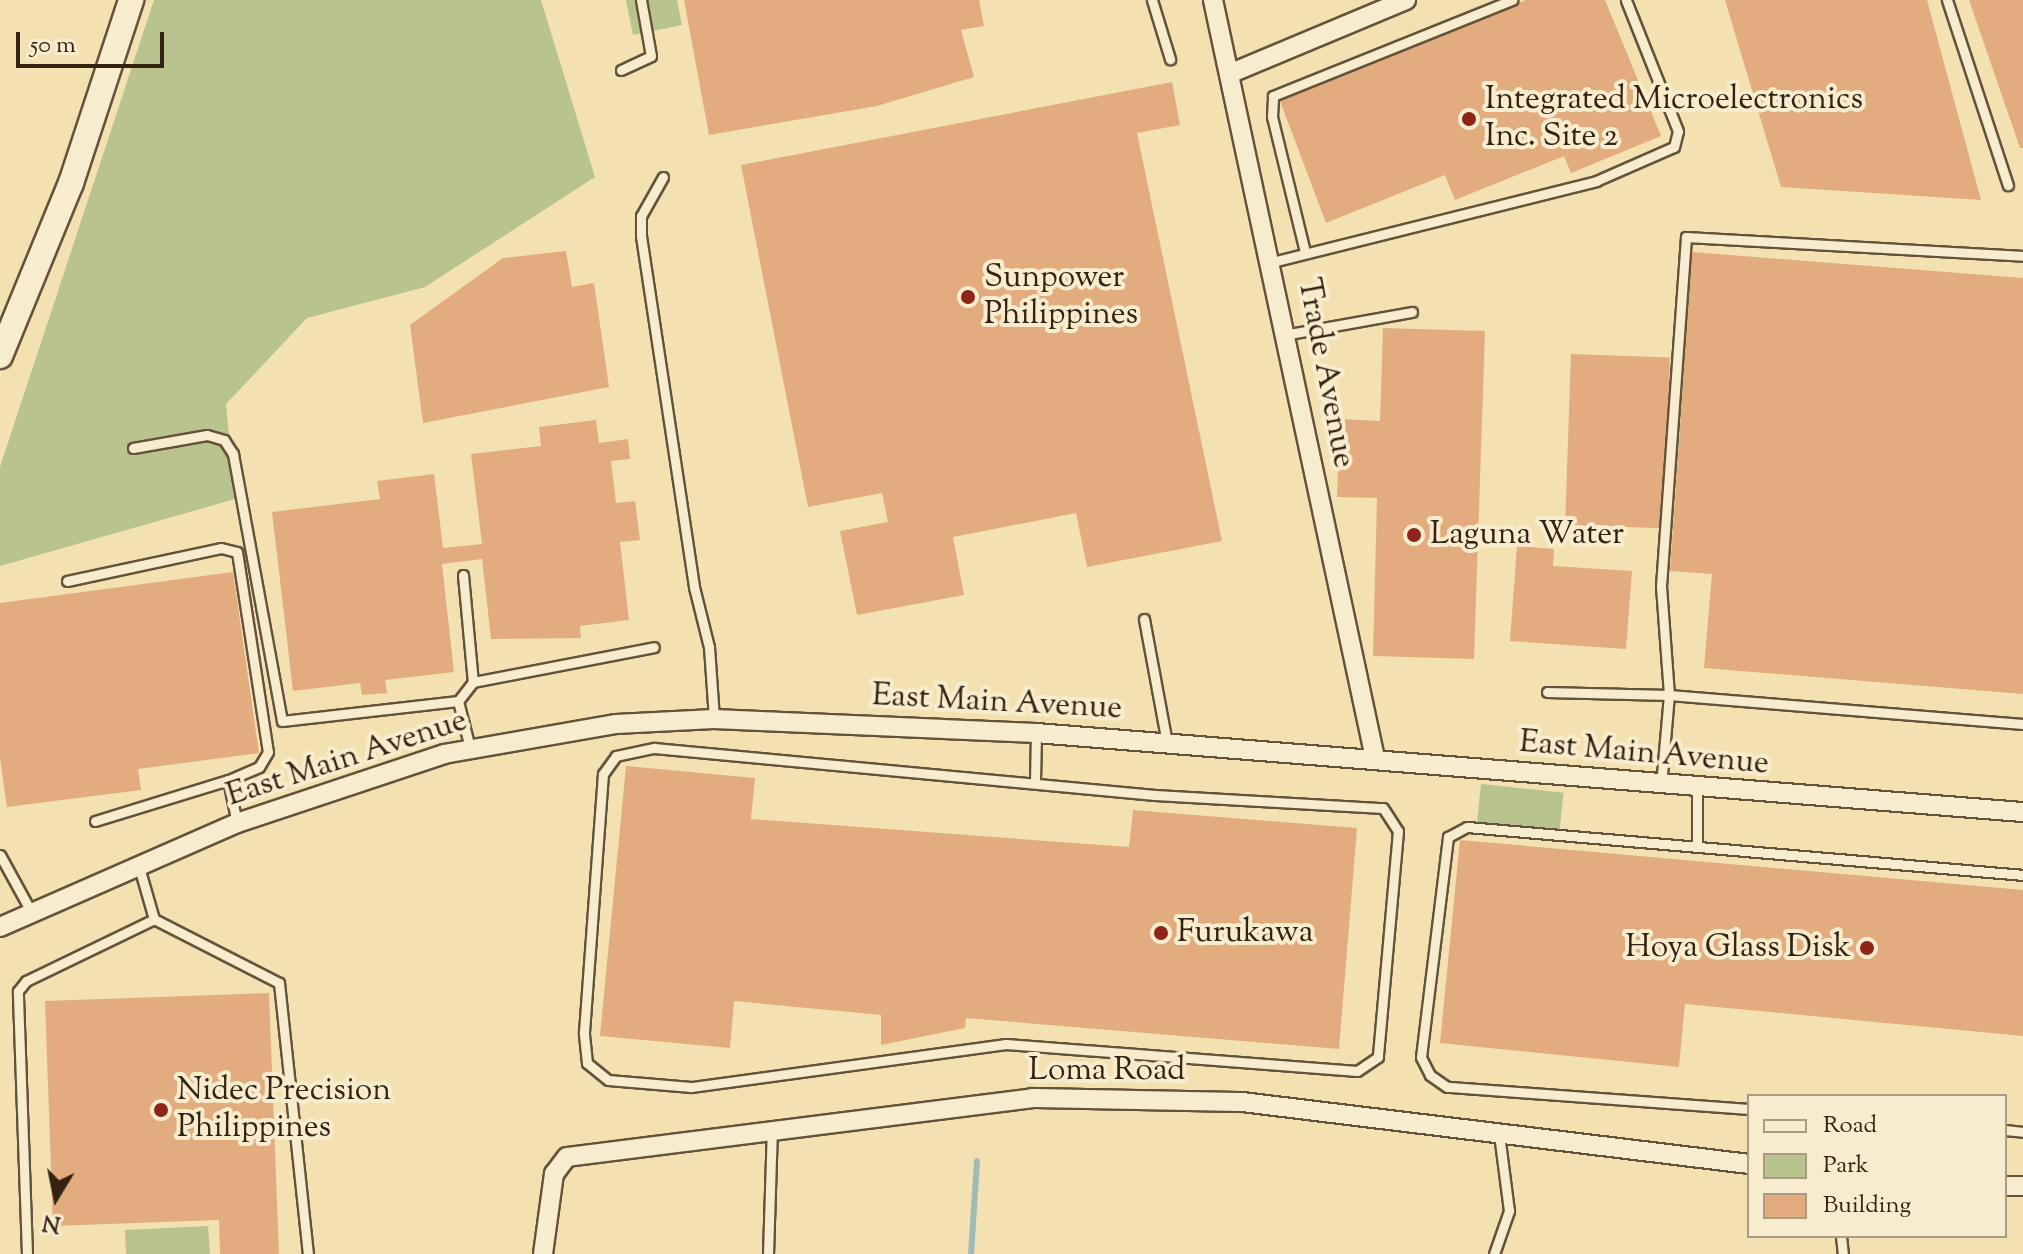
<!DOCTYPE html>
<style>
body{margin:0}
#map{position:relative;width:2023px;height:1254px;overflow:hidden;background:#f3e1b2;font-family:"Sorts Mill Goudy",serif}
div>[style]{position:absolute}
.green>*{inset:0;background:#b9c38d;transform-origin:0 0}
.stream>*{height:6px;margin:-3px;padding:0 3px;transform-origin:3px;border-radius:3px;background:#9ebcb5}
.building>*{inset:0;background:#e3ac7f;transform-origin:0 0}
.roads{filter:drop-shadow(2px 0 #64523b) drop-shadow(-2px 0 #64523b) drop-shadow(0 2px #64523b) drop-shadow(0 -2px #64523b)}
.lane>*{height:9px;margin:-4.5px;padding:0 4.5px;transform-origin:4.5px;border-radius:4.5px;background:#f7eccd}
.street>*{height:18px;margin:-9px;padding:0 9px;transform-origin:9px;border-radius:9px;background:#f7eccd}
.secondary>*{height:24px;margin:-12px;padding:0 12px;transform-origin:12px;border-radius:12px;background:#f7eccd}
.dots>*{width:22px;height:22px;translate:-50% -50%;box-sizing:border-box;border:4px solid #f7eccd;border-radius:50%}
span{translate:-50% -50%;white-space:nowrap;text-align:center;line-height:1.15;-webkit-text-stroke:8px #f7eccd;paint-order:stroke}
.poi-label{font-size:32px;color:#342313}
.left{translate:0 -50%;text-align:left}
.right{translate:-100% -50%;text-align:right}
.street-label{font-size:32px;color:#342313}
.legend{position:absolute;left:1747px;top:1094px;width:260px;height:144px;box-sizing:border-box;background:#f7eccd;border:2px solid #a99c83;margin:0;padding:10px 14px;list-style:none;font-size:24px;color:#342313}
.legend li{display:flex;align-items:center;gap:16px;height:40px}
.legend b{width:40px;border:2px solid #a99c83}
.north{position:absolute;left:16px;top:1158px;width:80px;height:80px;-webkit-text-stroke:6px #f7eccd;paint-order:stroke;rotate:190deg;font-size:22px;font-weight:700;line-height:32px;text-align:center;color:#342313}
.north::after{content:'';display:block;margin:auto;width:28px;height:36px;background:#342313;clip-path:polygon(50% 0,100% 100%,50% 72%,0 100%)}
.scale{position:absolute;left:16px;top:32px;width:148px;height:36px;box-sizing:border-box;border:4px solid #342313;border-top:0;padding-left:10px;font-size:24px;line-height:28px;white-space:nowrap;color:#342313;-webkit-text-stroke:6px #f7eccd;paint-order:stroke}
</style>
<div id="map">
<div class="green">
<i style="clip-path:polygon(154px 0,541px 0,595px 177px,425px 287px,307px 318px,226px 404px,235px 499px,0 566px,0 467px)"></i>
<i style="clip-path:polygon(626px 0,677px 0,682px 25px,633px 35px)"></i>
<i style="left:1481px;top:784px;width:83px;height:41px;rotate:6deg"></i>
<i style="clip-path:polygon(208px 1226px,210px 1254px,126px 1254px,125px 1230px)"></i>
</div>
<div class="stream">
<i style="left:971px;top:1254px;width:93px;rotate:-86.3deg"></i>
</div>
<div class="building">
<i style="clip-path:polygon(684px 0,979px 0,984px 26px,961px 30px,974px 77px,877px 106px,709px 135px)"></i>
<i style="clip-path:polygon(1526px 0,1605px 0,1661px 136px,1571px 173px,1564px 156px,1455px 200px,1445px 175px,1326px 223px,1280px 101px)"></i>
<i style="clip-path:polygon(1725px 0,1927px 0,1981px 200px,1781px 187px)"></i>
<i style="clip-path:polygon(1969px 0,2023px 0,2023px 148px,2020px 148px)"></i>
<i style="clip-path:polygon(1172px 82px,1180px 125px,1137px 133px,1222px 541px,1087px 567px,1076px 513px,953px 537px,964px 595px,857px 615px,840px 531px,888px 522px,882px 493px,808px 507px,741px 165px)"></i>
<i style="clip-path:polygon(566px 251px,572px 287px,594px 283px,609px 387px,423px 423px,410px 325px,503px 258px)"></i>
<i style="clip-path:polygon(1692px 252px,2023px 278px,2023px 694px,1704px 668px,1712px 574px,1670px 571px)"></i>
<i style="clip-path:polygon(1383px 328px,1485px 331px,1474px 659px,1373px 656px,1377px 498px,1337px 497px,1340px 419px,1380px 421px)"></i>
<i style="left:1571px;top:354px;width:99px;height:171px;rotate:2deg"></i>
<i style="clip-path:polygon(596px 420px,599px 443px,628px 439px,630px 459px,611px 461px,616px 503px,635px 501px,640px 540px,620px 542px,629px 620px,580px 626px,581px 638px,491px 639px,482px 559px,442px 564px,454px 672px,385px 680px,387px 693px,362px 695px,360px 683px,293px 691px,272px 512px,380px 499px,377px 481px,434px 474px,443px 548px,482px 544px,471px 454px,541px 446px,539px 427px)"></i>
<i style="clip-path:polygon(1517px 546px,1554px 549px,1553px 566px,1632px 571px,1626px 649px,1510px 641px)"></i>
<i style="clip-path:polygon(233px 572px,259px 753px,138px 769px,141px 790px,7px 807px,0 758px,0 603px)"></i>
<i style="clip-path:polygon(626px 766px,755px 778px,751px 819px,1129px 847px,1133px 810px,1357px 828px,1339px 1049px,966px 1018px,965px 1028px,881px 1045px,881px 1015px,734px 1001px,730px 1048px,600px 1036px)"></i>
<i style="clip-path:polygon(1460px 840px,2023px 890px,2023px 1036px,1685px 1004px,1679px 1067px,1440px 1043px)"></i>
<i style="clip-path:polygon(269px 993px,279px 1254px,220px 1254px,219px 1220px,53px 1226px,45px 1001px)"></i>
</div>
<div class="roads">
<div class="lane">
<i style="left:1152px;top:0;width:62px;rotate:73deg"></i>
<i style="left:1947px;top:0;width:195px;rotate:71.8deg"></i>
<i style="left:621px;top:70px;width:33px;rotate:-25deg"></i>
<i style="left:651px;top:56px;width:57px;rotate:-100.1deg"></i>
<i style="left:663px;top:177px;width:45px;rotate:119.4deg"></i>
<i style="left:641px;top:216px;width:20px;rotate:90deg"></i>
<i style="left:641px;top:236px;width:355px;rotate:81.4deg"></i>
<i style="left:694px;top:587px;width:62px;rotate:76deg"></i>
<i style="left:709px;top:647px;width:72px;rotate:86deg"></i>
<i style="left:1305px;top:252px;width:139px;rotate:-103.7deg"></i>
<i style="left:1272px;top:117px;width:21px;rotate:-87deg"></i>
<i style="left:1273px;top:96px;width:258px;rotate:-21.9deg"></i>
<i style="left:1272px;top:262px;width:334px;rotate:-14deg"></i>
<i style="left:1596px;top:181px;width:85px;rotate:-23.6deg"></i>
<i style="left:1674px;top:147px;width:16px;rotate:-76deg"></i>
<i style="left:1678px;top:131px;width:141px;rotate:-111.7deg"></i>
<i style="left:1284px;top:335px;width:130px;rotate:-10.2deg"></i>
<i style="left:133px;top:448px;width:75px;rotate:-10deg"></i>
<i style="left:207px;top:435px;width:18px;rotate:16deg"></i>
<i style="left:224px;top:440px;width:17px;rotate:57deg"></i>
<i style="left:233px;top:454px;width:271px;rotate:79.6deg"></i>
<i style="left:282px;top:721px;width:177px;rotate:-6.5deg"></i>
<i style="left:463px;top:575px;width:107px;rotate:84.7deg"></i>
<i style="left:473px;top:682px;width:24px;rotate:128deg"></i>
<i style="left:458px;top:701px;width:49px;rotate:75.7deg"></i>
<i style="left:67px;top:581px;width:157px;rotate:-12.1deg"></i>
<i style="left:221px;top:548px;width:16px;rotate:14deg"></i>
<i style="left:237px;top:552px;width:202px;rotate:81.2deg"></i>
<i style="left:268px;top:752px;width:17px;rotate:121deg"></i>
<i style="left:259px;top:767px;width:34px;rotate:157deg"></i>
<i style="left:1144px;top:619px;width:126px;rotate:79.5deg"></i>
<i style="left:473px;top:682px;width:184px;rotate:-10.9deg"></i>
<i style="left:1547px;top:692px;width:122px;rotate:1.4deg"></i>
<i style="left:1669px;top:695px;width:355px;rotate:4.7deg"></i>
<i style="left:654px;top:748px;width:503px;rotate:5.36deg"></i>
<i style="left:1155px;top:795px;width:228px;rotate:3.3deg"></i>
<i style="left:1383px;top:808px;width:27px;rotate:57deg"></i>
<i style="left:1398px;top:831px;width:227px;rotate:95.1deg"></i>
<i style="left:1378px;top:1057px;width:25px;rotate:146deg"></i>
<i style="left:1357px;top:1071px;width:352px;rotate:-175.6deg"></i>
<i style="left:1006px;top:1044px;width:318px;rotate:172.2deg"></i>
<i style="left:691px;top:1087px;width:83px;rotate:-175.2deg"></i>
<i style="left:608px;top:1080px;width:27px;rotate:-141deg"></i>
<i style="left:587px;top:1063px;width:31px;rotate:-96deg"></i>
<i style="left:584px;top:1032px;width:259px;rotate:-85.8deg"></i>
<i style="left:603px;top:774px;width:22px;rotate:-54deg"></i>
<i style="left:616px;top:756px;width:39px;rotate:-12deg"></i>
<i style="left:1035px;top:781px;width:48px;rotate:-88.8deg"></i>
<i style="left:1661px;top:786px;width:91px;rotate:-85deg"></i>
<i style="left:1669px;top:695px;width:109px;rotate:-94.2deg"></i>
<i style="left:1661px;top:586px;width:350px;rotate:-85.9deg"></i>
<i style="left:1686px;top:237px;width:338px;rotate:3.2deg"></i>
<i style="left:95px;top:821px;width:139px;rotate:-17.1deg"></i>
<i style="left:228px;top:780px;width:44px;rotate:78.2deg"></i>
<i style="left:1697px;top:845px;width:56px;rotate:-90deg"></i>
<i style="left:0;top:855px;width:68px;rotate:61.2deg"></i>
<i style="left:139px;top:867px;width:54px;rotate:73.9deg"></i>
<i style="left:154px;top:919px;width:140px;rotate:27.1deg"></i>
<i style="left:279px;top:983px;width:273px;rotate:83.9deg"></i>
<i style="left:1749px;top:1109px;width:303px;rotate:-175.8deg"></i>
<i style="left:1447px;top:1087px;width:21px;rotate:-145deg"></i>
<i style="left:1430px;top:1075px;width:20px;rotate:-117deg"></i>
<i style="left:1421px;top:1057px;width:222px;rotate:-83deg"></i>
<i style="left:1448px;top:837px;width:21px;rotate:-28deg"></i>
<i style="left:1467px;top:827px;width:558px;rotate:4.93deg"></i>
<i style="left:2005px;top:1130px;width:18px;rotate:6deg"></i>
<i style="left:1841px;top:1236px;width:18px;rotate:84deg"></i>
<i style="left:27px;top:1254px;width:263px;rotate:-92deg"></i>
<i style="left:18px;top:991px;width:13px;rotate:-51deg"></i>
<i style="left:26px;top:981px;width:142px;rotate:-25.8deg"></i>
<i style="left:768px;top:1254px;width:125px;rotate:-88.2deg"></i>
<i style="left:1494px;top:1254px;width:46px;rotate:-70.8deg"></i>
<i style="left:1509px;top:1211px;width:78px;rotate:-97.4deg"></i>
</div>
<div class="street">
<i style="left:1213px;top:0;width:775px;rotate:77.94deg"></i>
<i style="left:1229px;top:74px;width:192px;rotate:-22.7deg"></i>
<i style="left:0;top:927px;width:259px;rotate:-23.7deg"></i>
<i style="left:237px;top:823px;width:218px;rotate:-18.4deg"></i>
<i style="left:444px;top:754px;width:175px;rotate:-9.9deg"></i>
<i style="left:616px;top:724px;width:98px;rotate:-2.9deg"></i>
<i style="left:714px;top:719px;width:322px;rotate:2.5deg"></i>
<i style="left:1036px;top:733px;width:990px;rotate:4.58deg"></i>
<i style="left:2005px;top:1186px;width:18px"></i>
<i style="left:543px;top:1254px;width:81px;rotate:-82.2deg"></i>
<i style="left:554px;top:1174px;width:21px;rotate:-53deg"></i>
<i style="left:567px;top:1157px;width:469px;rotate:-7.2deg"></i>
<i style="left:1032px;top:1098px;width:210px;rotate:1.1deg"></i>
<i style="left:1242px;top:1102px;width:511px;rotate:6.97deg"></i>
</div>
<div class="secondary">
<i style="left:0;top:356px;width:187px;rotate:-67.7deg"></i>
<i style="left:71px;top:183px;width:193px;rotate:-71.8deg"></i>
</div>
</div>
<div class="dots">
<i style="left:1469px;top:119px;background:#8f2418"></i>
<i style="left:968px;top:297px;background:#8f2418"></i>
<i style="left:1414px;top:535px;background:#8f2418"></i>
<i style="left:1161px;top:933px;background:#8f2418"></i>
<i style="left:1867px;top:948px;background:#8f2418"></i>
<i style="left:161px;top:1110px;background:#8f2418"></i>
</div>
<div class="poi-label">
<span class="left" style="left:1485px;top:119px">Integrated Microelectronics<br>Inc. Site 2</span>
<span class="left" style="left:984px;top:297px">Sunpower<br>Philippines</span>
<span class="left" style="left:1430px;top:535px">Laguna Water</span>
<span class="left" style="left:1177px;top:933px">Furukawa</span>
<span class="right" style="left:1851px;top:948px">Hoya Glass Disk</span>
<span class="left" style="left:177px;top:1110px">Nidec Precision<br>Philippines</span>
</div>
<div class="street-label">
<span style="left:1325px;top:373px;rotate:79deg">Trade Avenue</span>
<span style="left:997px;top:703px;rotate:3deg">East Main Avenue</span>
<span style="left:1644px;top:754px;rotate:5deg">East Main Avenue</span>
<span style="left:347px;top:759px;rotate:-18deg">East Main Avenue</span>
<span style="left:1107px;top:1071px">Loma Road</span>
</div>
<ul class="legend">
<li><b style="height:10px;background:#f7eccd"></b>Road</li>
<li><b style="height:22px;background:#b9c38d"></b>Park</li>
<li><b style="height:22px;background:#e3ac7f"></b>Building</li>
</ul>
<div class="north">N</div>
<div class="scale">50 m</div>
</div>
